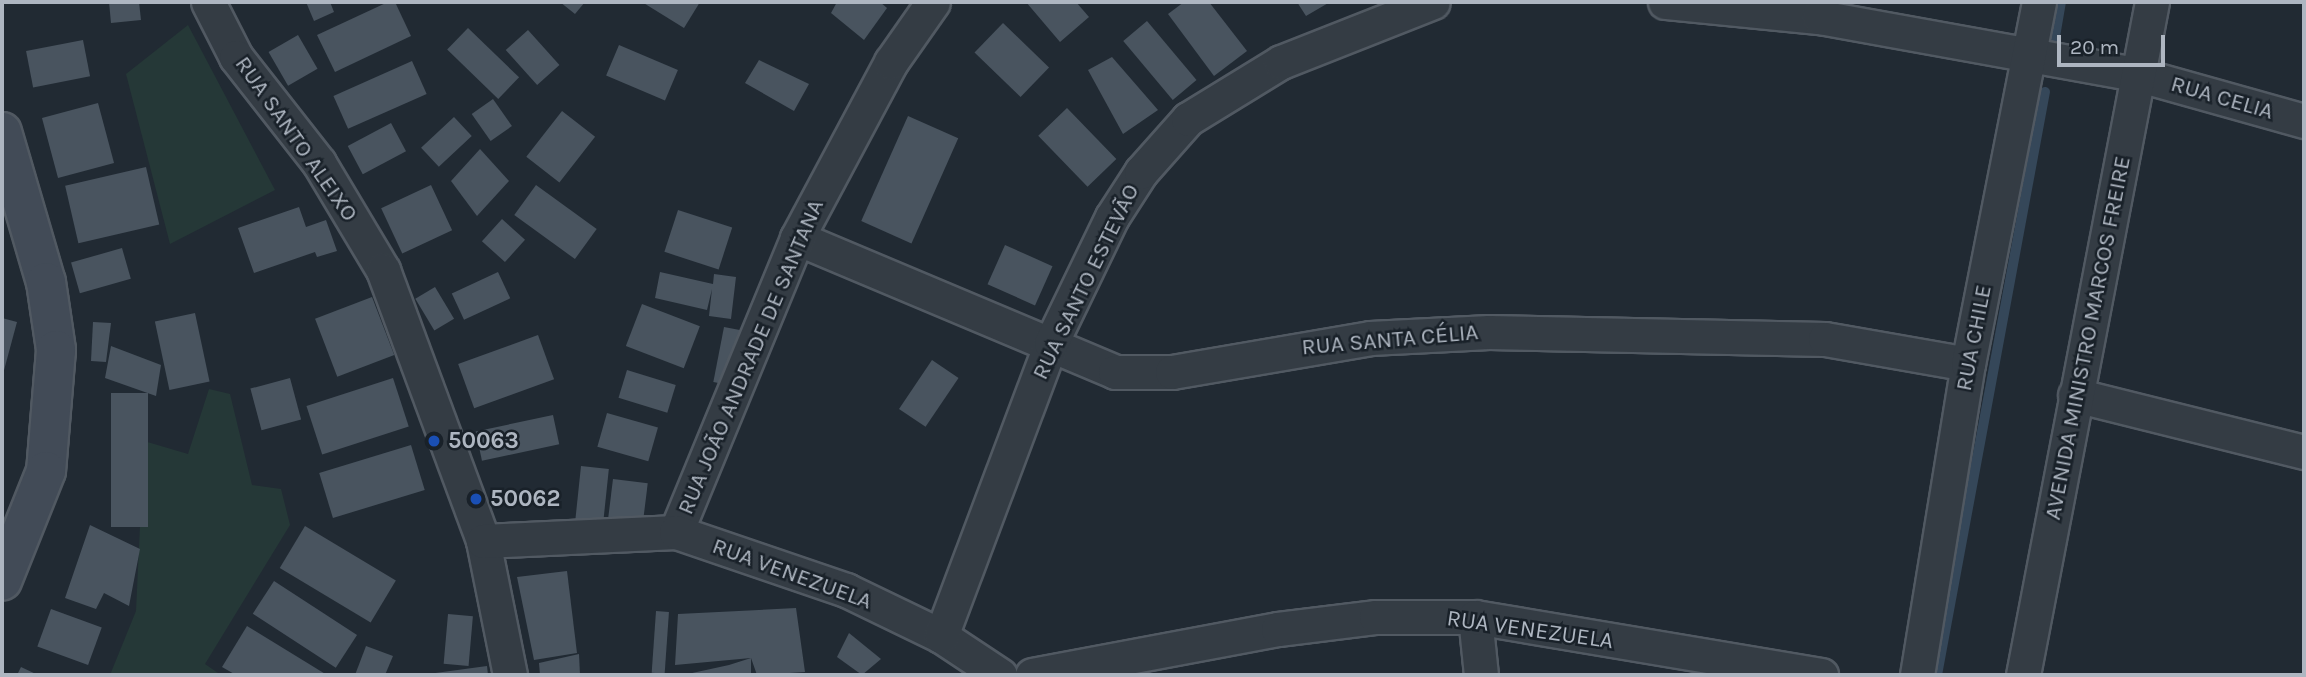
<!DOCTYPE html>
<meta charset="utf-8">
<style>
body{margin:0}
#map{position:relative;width:2306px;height:677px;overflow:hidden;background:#212a33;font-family:Karla,sans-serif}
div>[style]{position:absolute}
.green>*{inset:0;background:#253837}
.stream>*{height:10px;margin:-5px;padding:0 5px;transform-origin:5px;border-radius:5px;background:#354759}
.building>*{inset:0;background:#49545f;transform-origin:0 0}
.roads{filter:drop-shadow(2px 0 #515962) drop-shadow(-2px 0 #515962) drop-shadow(0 2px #515962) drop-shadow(0 -2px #515962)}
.street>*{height:33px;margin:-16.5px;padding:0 16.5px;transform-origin:16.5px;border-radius:16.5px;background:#343c44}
.secondary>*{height:38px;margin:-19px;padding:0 19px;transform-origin:19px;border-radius:19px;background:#424b57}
.dots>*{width:19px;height:19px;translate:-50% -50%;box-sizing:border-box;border:4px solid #192129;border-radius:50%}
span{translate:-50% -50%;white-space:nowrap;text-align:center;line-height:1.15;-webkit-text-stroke:5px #192129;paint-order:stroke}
.street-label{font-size:23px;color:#aeb6c1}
.poi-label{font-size:23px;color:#aeb6c1;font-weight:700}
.left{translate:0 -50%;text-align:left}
.frame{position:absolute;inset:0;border:4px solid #aeb6c1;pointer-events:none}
.scale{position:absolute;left:2057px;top:35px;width:108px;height:32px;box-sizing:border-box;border:4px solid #aeb6c1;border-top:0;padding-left:9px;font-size:21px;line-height:24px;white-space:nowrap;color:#aeb6c1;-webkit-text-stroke:5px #192129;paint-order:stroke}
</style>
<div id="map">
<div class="green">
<i style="clip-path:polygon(188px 25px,275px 190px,170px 244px,126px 74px)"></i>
<i style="clip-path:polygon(209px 389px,230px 394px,252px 485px,281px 489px,290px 525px,205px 664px,221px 675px,110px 675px,136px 611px,144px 441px,188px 454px)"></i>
</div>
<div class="stream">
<i style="left:2052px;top:54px;width:53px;rotate:-80.2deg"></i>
<i style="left:1937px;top:675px;width:593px;rotate:-79.51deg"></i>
</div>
<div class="building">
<i style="clip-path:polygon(109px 2px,139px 2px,141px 20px,111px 23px)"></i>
<i style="clip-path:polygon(306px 2px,330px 2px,334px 12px,314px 21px)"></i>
<i style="clip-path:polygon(388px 2px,395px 2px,411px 36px,335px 72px,317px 35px)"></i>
<i style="clip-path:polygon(560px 2px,585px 2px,575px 14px)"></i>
<i style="clip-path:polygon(642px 2px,700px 2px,684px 28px)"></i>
<i style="clip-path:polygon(837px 2px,880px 2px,887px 8px,864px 40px,831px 13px)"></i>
<i style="clip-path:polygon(1026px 2px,1076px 2px,1089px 17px,1060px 42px)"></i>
<i style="clip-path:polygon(1184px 2px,1209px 2px,1247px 51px,1214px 76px,1168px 14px)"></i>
<i style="clip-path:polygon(1297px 2px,1330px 2px,1306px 16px)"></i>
<i style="left:1147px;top:21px;width:77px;height:31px;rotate:50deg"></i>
<i style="left:1003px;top:23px;width:64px;height:41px;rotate:44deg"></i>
<i style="left:468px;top:28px;width:71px;height:30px;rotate:44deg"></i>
<i style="left:528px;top:30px;width:47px;height:30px;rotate:48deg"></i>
<i style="left:298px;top:35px;width:39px;height:34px;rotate:60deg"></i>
<i style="left:83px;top:40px;width:37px;height:58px;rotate:79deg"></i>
<i style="left:619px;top:45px;width:64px;height:33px;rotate:23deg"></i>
<i style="clip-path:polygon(1112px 57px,1158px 110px,1123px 134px,1088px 70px)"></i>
<i style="clip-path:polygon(759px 60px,809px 84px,794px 111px,745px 83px)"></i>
<i style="left:412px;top:61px;width:36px;height:86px;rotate:66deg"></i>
<i style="left:493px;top:99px;width:33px;height:26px;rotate:55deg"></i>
<i style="left:98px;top:103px;width:62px;height:58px;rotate:75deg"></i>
<i style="left:1067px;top:108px;width:71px;height:40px;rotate:46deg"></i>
<i style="left:562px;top:111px;width:42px;height:58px;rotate:38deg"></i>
<i style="left:908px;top:116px;width:55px;height:115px;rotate:24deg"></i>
<i style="left:454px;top:117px;width:26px;height:45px;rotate:47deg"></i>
<i style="left:391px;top:123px;width:32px;height:49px;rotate:62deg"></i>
<i style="clip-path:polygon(480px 149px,509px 181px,477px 216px,451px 181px)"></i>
<i style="left:146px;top:167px;width:59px;height:83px;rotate:77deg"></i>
<i style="left:431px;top:185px;width:50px;height:55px;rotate:65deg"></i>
<i style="left:536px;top:185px;width:75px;height:37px;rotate:36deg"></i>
<i style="clip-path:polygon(299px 207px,306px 227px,326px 220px,337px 251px,317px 257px,315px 252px,254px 273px,238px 228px)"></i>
<i style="left:678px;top:210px;width:57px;height:44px;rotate:18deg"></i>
<i style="left:502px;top:219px;width:31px;height:30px;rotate:42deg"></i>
<i style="left:1005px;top:245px;width:52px;height:43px;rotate:24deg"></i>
<i style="left:122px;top:248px;width:32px;height:53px;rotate:74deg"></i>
<i style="left:498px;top:272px;width:29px;height:51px;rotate:65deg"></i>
<i style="clip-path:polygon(660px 272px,713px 284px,714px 274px,736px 277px,731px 319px,709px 316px,712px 289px,707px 310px,655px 298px)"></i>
<i style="left:435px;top:287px;width:37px;height:23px;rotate:59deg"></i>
<i style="left:372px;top:297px;width:62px;height:61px;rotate:69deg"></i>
<i style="left:642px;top:304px;width:62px;height:45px;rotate:21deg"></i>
<i style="left:195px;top:313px;width:70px;height:41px;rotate:78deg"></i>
<i style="clip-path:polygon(2px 318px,17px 322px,3px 374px,2px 374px)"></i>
<i style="clip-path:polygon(93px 322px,111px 323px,106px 362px,91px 361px)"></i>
<i style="left:724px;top:327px;width:20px;height:56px;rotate:11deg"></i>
<i style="left:538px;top:335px;width:47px;height:85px;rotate:70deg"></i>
<i style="clip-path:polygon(111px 346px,161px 365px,156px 396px,105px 378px)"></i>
<i style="left:932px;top:360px;width:32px;height:59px;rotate:34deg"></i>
<i style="left:627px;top:370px;width:51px;height:29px;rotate:17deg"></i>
<i style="left:290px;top:378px;width:43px;height:41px;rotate:75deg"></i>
<i style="left:393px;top:378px;width:51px;height:91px;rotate:72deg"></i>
<i style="left:111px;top:393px;width:37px;height:134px"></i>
<i style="left:607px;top:413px;width:53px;height:35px;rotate:16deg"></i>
<i style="left:553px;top:415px;width:30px;height:79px;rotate:78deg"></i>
<i style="left:411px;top:445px;width:47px;height:96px;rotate:73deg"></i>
<i style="left:581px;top:466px;width:28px;height:59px;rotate:6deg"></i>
<i style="left:613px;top:479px;width:35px;height:39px;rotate:7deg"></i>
<i style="clip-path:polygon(90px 525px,140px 549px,129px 606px,104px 593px,96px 609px,65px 598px)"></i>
<i style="left:305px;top:526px;width:106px;height:49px;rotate:31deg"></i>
<i style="clip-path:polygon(567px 571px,577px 653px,534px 660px,517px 577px)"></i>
<i style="left:274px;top:581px;width:99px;height:39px;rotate:33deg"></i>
<i style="clip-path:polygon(796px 608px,805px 672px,757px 675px,751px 658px,675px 665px,678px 614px)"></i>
<i style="left:51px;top:609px;width:54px;height:40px;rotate:20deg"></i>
<i style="left:656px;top:611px;width:13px;height:62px;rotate:4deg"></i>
<i style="left:448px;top:614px;width:25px;height:50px;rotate:5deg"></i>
<i style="clip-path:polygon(247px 626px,327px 675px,236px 675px,222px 667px)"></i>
<i style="clip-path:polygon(849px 633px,881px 659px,862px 675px,837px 657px)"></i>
<i style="clip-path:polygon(366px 646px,393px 656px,385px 675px,355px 675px)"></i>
<i style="clip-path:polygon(579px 654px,580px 675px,540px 675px,539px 663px)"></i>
<i style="clip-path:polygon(751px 658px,751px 675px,683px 675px,729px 665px)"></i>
<i style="clip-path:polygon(487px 666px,488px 675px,428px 675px,428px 674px)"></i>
<i style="clip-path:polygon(21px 667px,38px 675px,17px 675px)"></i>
</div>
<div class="roads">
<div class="street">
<i style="left:208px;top:2px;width:62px;rotate:63deg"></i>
<i style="left:236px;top:57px;width:135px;rotate:51.9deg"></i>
<i style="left:319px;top:163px;width:125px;rotate:59.1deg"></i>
<i style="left:383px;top:270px;width:289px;rotate:69.7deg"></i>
<i style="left:483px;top:541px;width:137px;rotate:78.6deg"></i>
<i style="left:1665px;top:2px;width:155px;rotate:5.6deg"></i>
<i style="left:1819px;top:17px;width:326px;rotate:10.2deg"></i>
<i style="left:2140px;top:75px;width:170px;rotate:15.7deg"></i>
<i style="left:797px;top:238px;width:345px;rotate:22.8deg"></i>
<i style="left:1115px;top:372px;width:57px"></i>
<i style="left:1172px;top:372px;width:201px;rotate:-9.7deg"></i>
<i style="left:1370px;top:338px;width:119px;rotate:-2.9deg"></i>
<i style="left:1489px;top:332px;width:336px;rotate:1.2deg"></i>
<i style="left:1825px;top:339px;width:145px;rotate:9.9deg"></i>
<i style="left:2075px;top:395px;width:236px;rotate:14deg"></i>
<i style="left:676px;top:532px;width:318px;rotate:-67.6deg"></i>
<i style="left:797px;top:238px;width:200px;rotate:-61.9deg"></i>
<i style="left:891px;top:62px;width:73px;rotate:-55deg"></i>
<i style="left:483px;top:541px;width:193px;rotate:-2.7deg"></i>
<i style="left:676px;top:532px;width:180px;rotate:18.8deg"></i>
<i style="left:846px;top:590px;width:106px;rotate:25.8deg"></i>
<i style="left:941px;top:636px;width:71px;rotate:33.5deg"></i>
<i style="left:1475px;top:617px;width:58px;rotate:84.1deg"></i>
<i style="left:941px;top:636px;width:313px;rotate:-69.4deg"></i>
<i style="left:1051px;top:343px;width:140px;rotate:-64.2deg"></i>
<i style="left:1112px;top:217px;width:54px;rotate:-57.2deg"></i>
<i style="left:1141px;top:172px;width:71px;rotate:-48.4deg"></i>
<i style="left:1188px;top:119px;width:109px;rotate:-31.5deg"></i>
<i style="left:1281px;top:62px;width:163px;rotate:-21.5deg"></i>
<i style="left:1032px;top:675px;width:250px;rotate:-10.6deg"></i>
<i style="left:1278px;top:629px;width:99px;rotate:-7deg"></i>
<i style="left:1376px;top:617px;width:99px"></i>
<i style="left:1475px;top:617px;width:351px;rotate:9.5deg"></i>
<i style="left:1917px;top:675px;width:315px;rotate:-80.7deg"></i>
<i style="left:1968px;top:364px;width:369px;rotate:-78.9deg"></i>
<i style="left:2023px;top:675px;width:685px;rotate:-79.15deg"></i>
</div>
<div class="secondary">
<i style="left:2px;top:132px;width:156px;rotate:73.7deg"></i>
<i style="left:46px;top:282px;width:69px;rotate:81.6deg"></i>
<i style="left:56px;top:350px;width:121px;rotate:94.7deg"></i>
<i style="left:46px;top:471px;width:118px;rotate:111.8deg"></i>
</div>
</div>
<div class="dots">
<i style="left:434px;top:441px;background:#1a4fb4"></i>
<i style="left:476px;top:499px;background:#1a4fb4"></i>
</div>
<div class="street-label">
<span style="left:2222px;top:98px;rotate:16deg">RUA CELIA</span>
<span style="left:296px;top:139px;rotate:55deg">RUA SANTO ALEIXO</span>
<span style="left:1086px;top:282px;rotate:-64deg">RUA SANTO ESTEVÃO</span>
<span style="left:1974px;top:338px;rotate:-79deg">RUA CHILE</span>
<span style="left:2088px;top:338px;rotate:-79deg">AVENIDA MINISTRO MARCOS FREIRE</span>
<span style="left:1390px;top:340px;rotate:-5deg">RUA SANTA CÉLIA</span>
<span style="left:751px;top:357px;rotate:-67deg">RUA JOÃO ANDRADE DE SANTANA</span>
<span style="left:792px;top:574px;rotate:20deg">RUA VENEZUELA</span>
<span style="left:1530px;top:630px;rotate:8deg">RUA VENEZUELA</span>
</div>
<div class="poi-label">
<span class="left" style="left:448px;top:441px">50063</span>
<span class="left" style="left:490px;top:499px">50062</span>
</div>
<div class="frame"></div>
<div class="scale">20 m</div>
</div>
